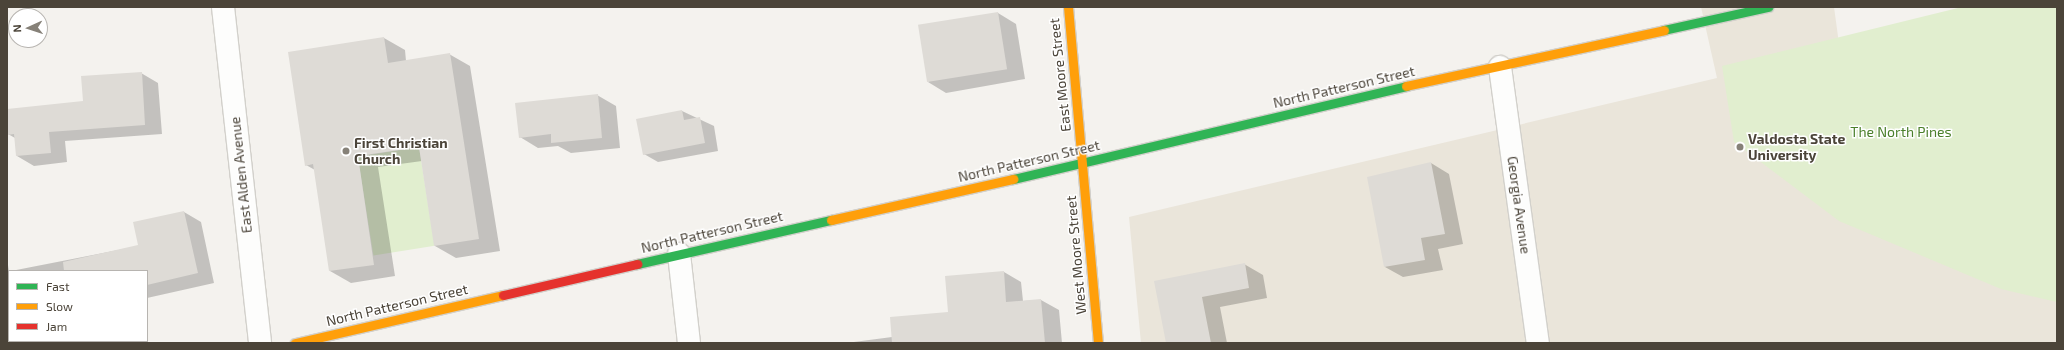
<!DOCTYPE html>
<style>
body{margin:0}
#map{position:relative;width:2064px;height:350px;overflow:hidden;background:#f4f2ee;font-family:"Exo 2",sans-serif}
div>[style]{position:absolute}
.education>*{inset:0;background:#eae5da}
.green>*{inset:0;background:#e1eecf;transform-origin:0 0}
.shadow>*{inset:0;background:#0003}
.building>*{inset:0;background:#dedbd6;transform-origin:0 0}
.roads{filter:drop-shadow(1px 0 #d2d0cb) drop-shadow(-1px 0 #d2d0cb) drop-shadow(0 1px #d2d0cb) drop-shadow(0 -1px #d2d0cb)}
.street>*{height:22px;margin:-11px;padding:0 11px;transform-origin:11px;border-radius:11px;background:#fdfdfc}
.fast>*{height:9px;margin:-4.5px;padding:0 4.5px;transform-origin:4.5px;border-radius:4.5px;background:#30b455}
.slow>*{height:9px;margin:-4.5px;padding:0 4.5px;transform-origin:4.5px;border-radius:4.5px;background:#ff9f0a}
.jam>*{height:9px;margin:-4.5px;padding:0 4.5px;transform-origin:4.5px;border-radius:4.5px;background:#e5322d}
.dots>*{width:11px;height:11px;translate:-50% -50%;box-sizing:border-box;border:2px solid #fff;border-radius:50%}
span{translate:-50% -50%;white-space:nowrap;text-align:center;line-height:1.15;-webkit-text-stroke:3px #fff;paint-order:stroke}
.street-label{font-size:14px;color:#4b4439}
.park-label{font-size:14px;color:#4a7f2a}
.poi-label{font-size:14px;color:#4b4439;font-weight:700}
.left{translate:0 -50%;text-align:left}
.frame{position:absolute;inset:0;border:8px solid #4b4439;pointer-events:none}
.legend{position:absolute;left:8px;top:270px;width:140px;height:72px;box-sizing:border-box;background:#fff;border:1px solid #b7b4b0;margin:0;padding:5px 7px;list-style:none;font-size:12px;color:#4b4439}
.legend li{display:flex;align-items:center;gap:8px;height:20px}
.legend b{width:20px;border:1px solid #b7b4b0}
.north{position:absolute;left:8px;top:8px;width:40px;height:40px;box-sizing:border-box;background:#fff;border:1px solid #b7b4b0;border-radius:50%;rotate:267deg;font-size:11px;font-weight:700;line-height:16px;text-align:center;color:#4b4439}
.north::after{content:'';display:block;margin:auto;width:14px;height:18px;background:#868178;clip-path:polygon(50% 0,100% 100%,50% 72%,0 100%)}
</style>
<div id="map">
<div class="education">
<i style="clip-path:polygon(1701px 7px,1834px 7px,1840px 51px,2057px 7px,2057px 343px,1141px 343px,1129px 217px,1717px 78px)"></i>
</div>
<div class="green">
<i style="clip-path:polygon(1962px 7px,2057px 7px,2057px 302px,2001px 289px,1839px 221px,1734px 142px,1722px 66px)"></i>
<i style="left:419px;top:147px;width:100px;height:62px;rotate:81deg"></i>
</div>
<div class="shadow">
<i style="clip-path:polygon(998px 13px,1016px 24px,1025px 79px,946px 93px,928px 82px)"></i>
<i style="clip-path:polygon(384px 38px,405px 50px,406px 61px,449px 54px,470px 66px,500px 251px,456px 258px,435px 246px,422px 161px,378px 167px,395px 276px,351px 283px,330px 271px,315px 170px,306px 165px)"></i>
<i style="clip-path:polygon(141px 73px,158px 83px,162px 134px,65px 141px,67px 162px,34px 166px,17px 156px,15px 138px,8px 134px,7px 110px,84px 102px)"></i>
<i style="clip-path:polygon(597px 95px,616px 106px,620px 148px,571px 153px,558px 146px,538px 148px,520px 137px)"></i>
<i style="clip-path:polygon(682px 111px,714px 126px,718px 151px,658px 162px,644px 154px)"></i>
<i style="clip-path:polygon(1431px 163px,1449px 174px,1463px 244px,1438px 249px,1443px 270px,1403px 277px,1385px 267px)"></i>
<i style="clip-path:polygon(184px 212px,201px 222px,214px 283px,147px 298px,147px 271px,11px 271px,139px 246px)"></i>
<i style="clip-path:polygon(7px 259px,9px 271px,7px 332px)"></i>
<i style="clip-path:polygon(1244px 264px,1263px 275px,1267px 298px,1220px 307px,1227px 343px,1167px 343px,1155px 282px)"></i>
<i style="clip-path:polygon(1004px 272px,1021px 282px,1023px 301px,1041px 300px,1059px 310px,1062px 343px,846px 343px,892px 337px,949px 313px)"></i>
</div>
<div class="building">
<i style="left:998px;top:12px;width:58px;height:81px;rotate:81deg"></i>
<i style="clip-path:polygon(384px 37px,388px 63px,450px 53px,479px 239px,434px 246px,419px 147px,358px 156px,374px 265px,329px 271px,313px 164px,305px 166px,288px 52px)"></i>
<i style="clip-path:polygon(142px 72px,145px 125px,49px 132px,51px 153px,16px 156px,14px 134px,7px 135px,7px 109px,83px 101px,81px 76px)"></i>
<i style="clip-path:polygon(598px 94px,602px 138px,551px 143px,551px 134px,519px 138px,515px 103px)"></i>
<i style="clip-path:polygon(682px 110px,684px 120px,700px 117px,705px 143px,643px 155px,636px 119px)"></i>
<i style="clip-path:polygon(1431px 162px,1445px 234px,1421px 238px,1425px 260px,1384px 267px,1367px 177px)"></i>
<i style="clip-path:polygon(184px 211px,198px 273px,147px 285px,147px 271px,64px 271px,63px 262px,138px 245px,133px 222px)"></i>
<i style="clip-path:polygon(1245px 263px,1249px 288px,1202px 297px,1211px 343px,1166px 343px,1154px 281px)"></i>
<i style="clip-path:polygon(1004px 271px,1006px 302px,1041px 299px,1045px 343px,892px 343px,890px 317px,948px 312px,945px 276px)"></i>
</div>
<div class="roads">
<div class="street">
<i style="left:223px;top:7px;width:338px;rotate:83.7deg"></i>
<i style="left:1500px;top:67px;width:279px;rotate:82.2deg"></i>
<i style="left:679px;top:254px;width:90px;rotate:83.6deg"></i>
</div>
<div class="fast">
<i style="left:1664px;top:30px;width:107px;rotate:-12.5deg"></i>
<i style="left:1013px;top:179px;width:404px;rotate:-13.3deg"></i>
<i style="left:637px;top:264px;width:199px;rotate:-12.8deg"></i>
</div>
<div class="slow">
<i style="left:1068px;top:7px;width:337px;rotate:84.9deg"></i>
<i style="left:1406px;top:86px;width:264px;rotate:-12.2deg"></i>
<i style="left:831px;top:220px;width:187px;rotate:-12.7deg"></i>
<i style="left:295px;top:343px;width:213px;rotate:-13deg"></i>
</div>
<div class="jam">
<i style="left:503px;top:295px;width:138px;rotate:-13deg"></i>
</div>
</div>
<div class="dots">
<i style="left:1740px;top:147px;background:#868178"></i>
<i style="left:346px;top:151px;background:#868178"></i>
</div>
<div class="street-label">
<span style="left:1060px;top:75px;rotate:-96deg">East Moore Street</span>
<span style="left:1344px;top:87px;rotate:-13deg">North Patterson Street</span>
<span style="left:1029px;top:161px;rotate:-13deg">North Patterson Street</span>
<span style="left:241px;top:175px;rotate:-96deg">East Alden Avenue</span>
<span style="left:1519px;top:205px;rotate:82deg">Georgia Avenue</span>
<span style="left:712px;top:232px;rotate:-13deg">North Patterson Street</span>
<span style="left:1076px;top:255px;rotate:-95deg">West Moore Street</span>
<span style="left:397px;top:305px;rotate:-13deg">North Patterson Street</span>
</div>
<div class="park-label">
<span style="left:1901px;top:132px">The North Pines</span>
</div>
<div class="poi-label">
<span class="left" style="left:1748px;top:147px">Valdosta State<br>University</span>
<span class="left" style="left:354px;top:151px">First Christian<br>Church</span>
</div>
<div class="frame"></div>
<ul class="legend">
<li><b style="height:5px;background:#30b455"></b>Fast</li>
<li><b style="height:5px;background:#ff9f0a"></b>Slow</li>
<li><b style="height:5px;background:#e5322d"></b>Jam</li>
</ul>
<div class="north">N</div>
</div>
